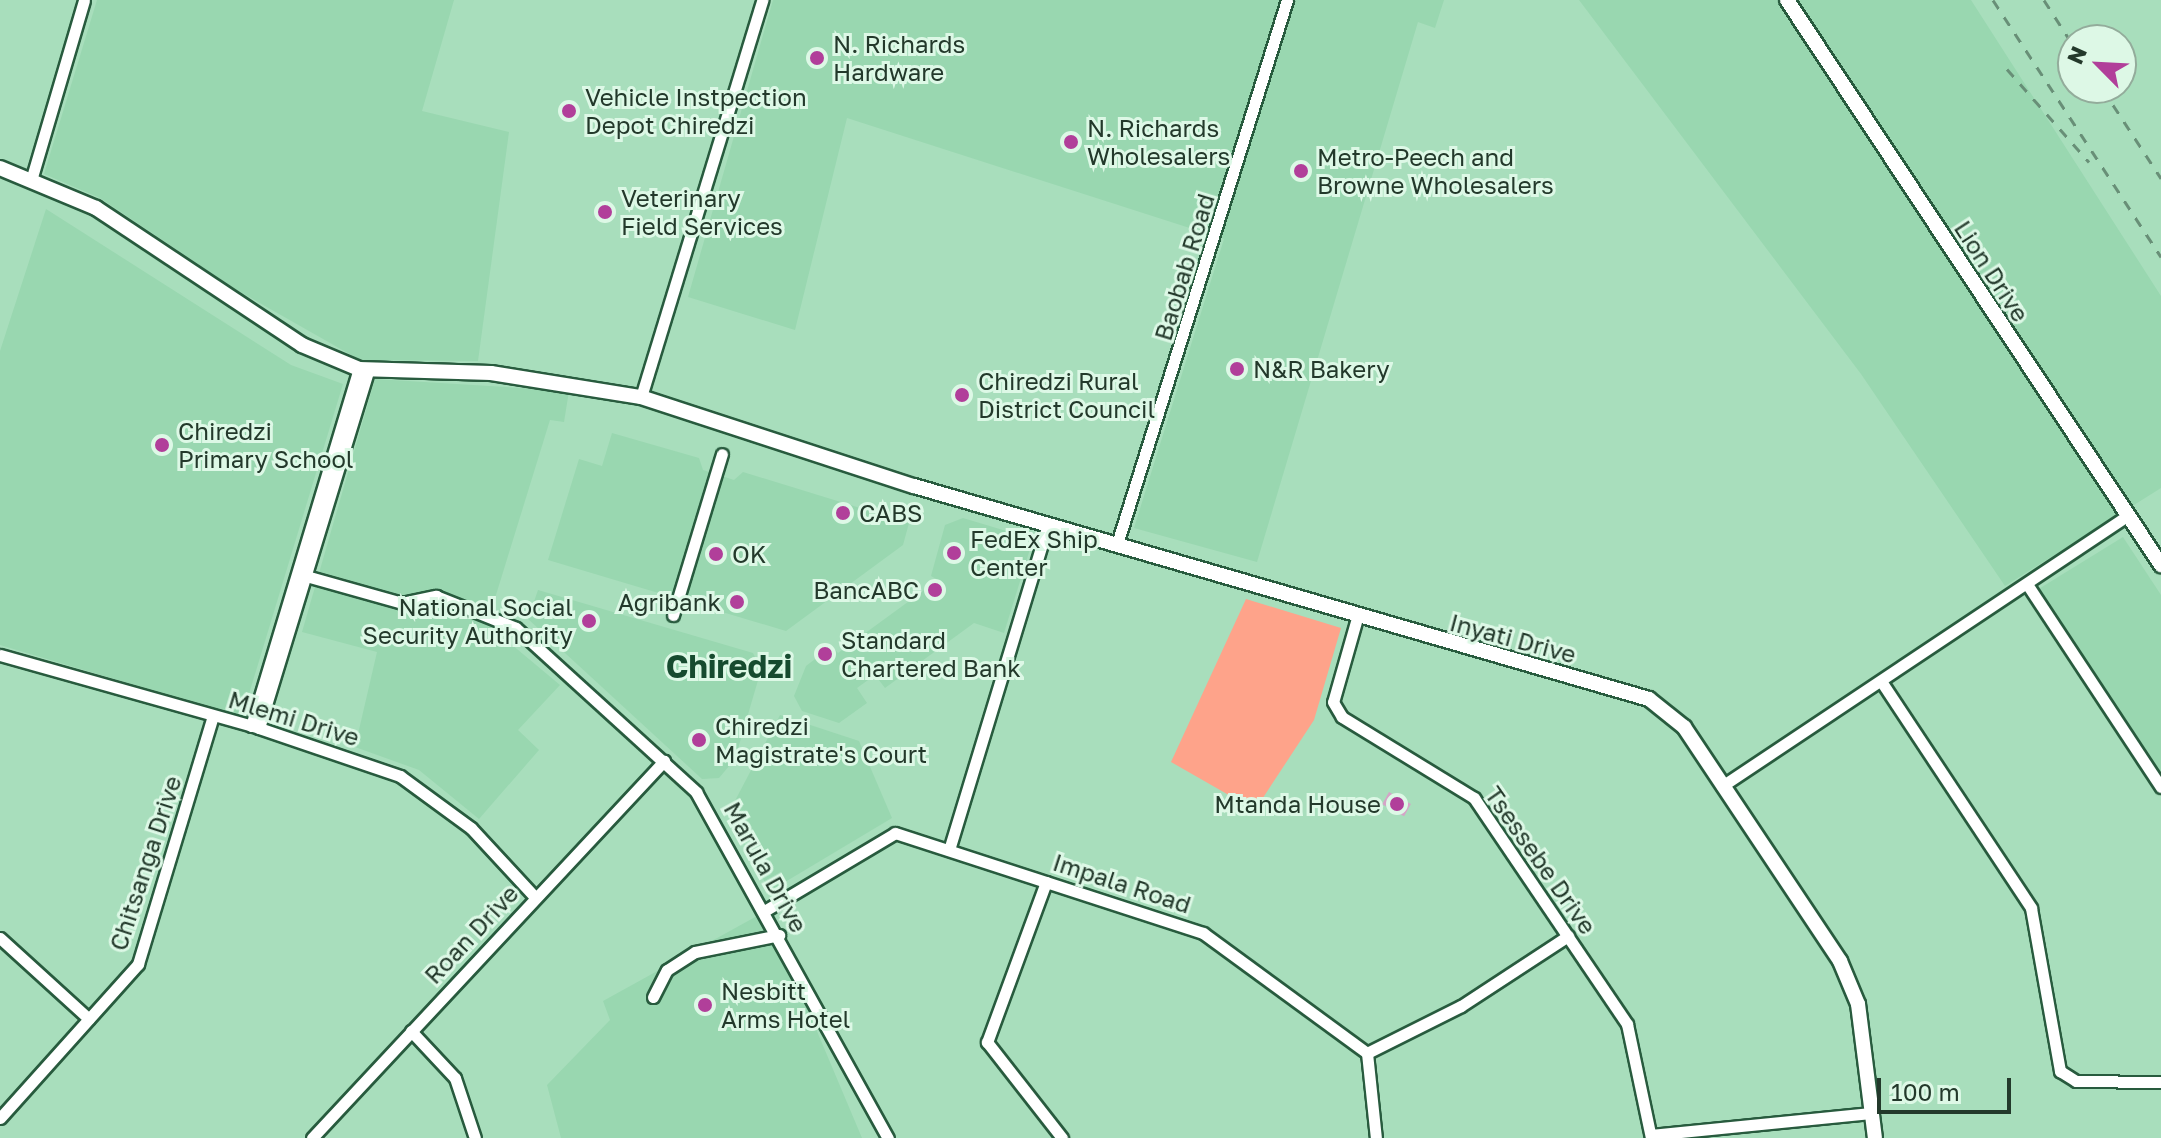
<!DOCTYPE html>
<style>
body{margin:0}
#map{position:relative;width:2161px;height:1138px;overflow:hidden;background:#a8debc;font-family:"Golos Text",sans-serif}
div>[style]{position:absolute}
.built>*{inset:0;background:#99d7b0}
.green>*{inset:0;background:#fea38a}
.building>*{inset:0;background:#d5a4c7;transform-origin:0 0}
.roads{filter:drop-shadow(2px 0 #285b3e) drop-shadow(-2px 0 #285b3e) drop-shadow(0 2px #285b3e) drop-shadow(0 -2px #285b3e)}
.street>*{height:11px;margin:-5.5px;padding:0 5.5px;transform-origin:5.5px;border-radius:5.5px;background:#fff}
.secondary>*{height:14px;margin:-7px;padding:0 7px;transform-origin:7px;border-radius:7px;background:#fff}
.rail>*{height:3px;margin-top:-1.5px;transform-origin:0;background:repeating-linear-gradient(90deg,#688f77 0 10px,transparent 0 20px)}
.dots>*{width:22px;height:22px;translate:-50% -50%;box-sizing:border-box;border:4px solid #ddf8e6;border-radius:50%}
span{translate:-50% -50%;white-space:nowrap;text-align:center;line-height:1.15;-webkit-text-stroke:6px #ddf8e6;paint-order:stroke}
.poi-label{font-size:24px;color:#23392b}
.left{translate:0 -50%;text-align:left}
.right{translate:-100% -50%;text-align:right}
.street-label{font-size:24px;color:#23392b}
.district-label{font-size:32px;color:#164b2f;font-weight:700}
.north{position:absolute;left:2057px;top:24px;width:80px;height:80px;box-sizing:border-box;background:#ddf8e6;border:2px solid #93ac9b;border-radius:50%;rotate:294deg;font-size:22px;font-weight:700;line-height:32px;text-align:center;color:#23392b}
.north::after{content:'';display:block;margin:auto;width:28px;height:36px;background:#b13f9a;clip-path:polygon(50% 0,100% 100%,50% 72%,0 100%)}
.scale{position:absolute;left:1877px;top:1078px;width:134px;height:36px;box-sizing:border-box;border:4px solid #23392b;border-top:0;padding-left:10px;font-size:24px;line-height:28px;white-space:nowrap;color:#23392b;-webkit-text-stroke:6px #ddf8e6;paint-order:stroke}
</style>
<div id="map">
<div class="built">
<i style="clip-path:polygon(97px 0,454px 0,422px 111px,509px 132px,478px 361px,360px 360px,237px 290px,100px 198px,44px 174px)"></i>
<i style="clip-path:polygon(773px 0,1444px 0,1435px 28px,1418px 22px,1257px 562px,1134px 528px,1224px 239px,847px 118px,795px 330px,688px 297px)"></i>
<i style="clip-path:polygon(1579px 0,1971px 0,2161px 296px,2161px 488px,2005px 586px,1861px 374px)"></i>
<i style="clip-path:polygon(46px 209px,291px 365px,343px 384px,242px 717px,0 645px,0 351px)"></i>
<i style="clip-path:polygon(375px 379px,569px 391px,564px 422px,550px 420px,487px 624px,560px 685px,518px 730px,539px 750px,479px 819px,419px 770px,355px 747px,377px 652px,302px 632px)"></i>
<i style="clip-path:polygon(612px 433px,699px 458px,703px 470px,734px 480px,743px 472px,909px 523px,903px 545px,786px 631px,548px 560px,579px 459px,602px 466px)"></i>
<i style="clip-path:polygon(963px 518px,1020px 535px,1030px 549px,1004px 633px,974px 623px,885px 688px,875px 675px,857px 688px,867px 703px,839px 723px,802px 711px,794px 696px,806px 666px,832px 646px,838px 653px,938px 580px,931px 576px,945px 525px)"></i>
<i style="clip-path:polygon(2123px 537px,2161px 595px,2161px 776px,2037px 590px)"></i>
<i style="clip-path:polygon(538px 590px,753px 653px,761px 670px,735px 759px,719px 778px,702px 779px,528px 619px)"></i>
<i style="clip-path:polygon(780px 715px,859px 741px,892px 818px,770px 891px,727px 816px)"></i>
<i style="clip-path:polygon(757px 916px,800px 991px,862px 1138px,561px 1138px,547px 1085px,610px 1020px,603px 1001px)"></i>
</div>
<div class="green">
<i style="clip-path:polygon(1246px 599px,1341px 628px,1314px 720px,1255px 810px,1171px 762px)"></i>
</div>
<div class="building">
<i style="left:1389px;top:792px;width:25px;height:14px;rotate:29deg"></i>
</div>
<div class="roads">
<div class="street">
<i style="left:32px;top:177px;width:184px;rotate:-73.6deg"></i>
<i style="left:641px;top:397px;width:415px;rotate:-73deg"></i>
<i style="left:1117px;top:544px;width:570px;rotate:-72.65deg"></i>
<i style="left:306px;top:576px;width:100px;rotate:15.7deg"></i>
<i style="left:402px;top:603px;width:35px;rotate:-12deg"></i>
<i style="left:436px;top:596px;width:86px;rotate:21.8deg"></i>
<i style="left:516px;top:628px;width:244px;rotate:42.3deg"></i>
<i style="left:696px;top:792px;width:396px;rotate:61deg"></i>
<i style="left:2027px;top:584px;width:243px;rotate:56.6deg"></i>
<i style="left:673px;top:615px;width:168px;rotate:-73.1deg"></i>
<i style="left:1357px;top:618px;width:87px;rotate:105.9deg"></i>
<i style="left:1333px;top:702px;width:17px;rotate:59deg"></i>
<i style="left:1342px;top:717px;width:155px;rotate:31.5deg"></i>
<i style="left:1474px;top:798px;width:273px;rotate:55.9deg"></i>
<i style="left:1627px;top:1024px;width:116px;rotate:78.1deg"></i>
<i style="left:0;top:655px;width:269px;rotate:15.7deg"></i>
<i style="left:259px;top:728px;width:149px;rotate:18.8deg"></i>
<i style="left:400px;top:776px;width:88px;rotate:36.2deg"></i>
<i style="left:471px;top:828px;width:94px;rotate:47.2deg"></i>
<i style="left:1881px;top:681px;width:272px;rotate:56.5deg"></i>
<i style="left:2031px;top:908px;width:166px;rotate:79.9deg"></i>
<i style="left:2060px;top:1071px;width:19px;rotate:32deg"></i>
<i style="left:2076px;top:1081px;width:85px;rotate:0.7deg"></i>
<i style="left:251px;top:726px;width:373px;rotate:-73.2deg"></i>
<i style="left:259px;top:728px;width:375px;rotate:-73deg"></i>
<i style="left:1722px;top:786px;width:487px;rotate:-33.7deg"></i>
<i style="left:949px;top:850px;width:341px;rotate:-73.1deg"></i>
<i style="left:1046px;top:882px;width:171px;rotate:110.2deg"></i>
<i style="left:987px;top:1042px;width:122px;rotate:52deg"></i>
<i style="left:766px;top:910px;width:150px;rotate:-30.8deg"></i>
<i style="left:895px;top:833px;width:324px;rotate:18deg"></i>
<i style="left:1203px;top:933px;width:203px;rotate:36.2deg"></i>
<i style="left:1367px;top:1053px;width:85px;rotate:84deg"></i>
<i style="left:0;top:938px;width:120px;rotate:42.3deg"></i>
<i style="left:653px;top:997px;width:30px;rotate:-63deg"></i>
<i style="left:667px;top:970px;width:33px;rotate:-33deg"></i>
<i style="left:695px;top:952px;width:86px;rotate:-11.4deg"></i>
<i style="left:411px;top:1031px;width:64px;rotate:46.9deg"></i>
<i style="left:455px;top:1078px;width:63px;rotate:71.6deg"></i>
<i style="left:1367px;top:1053px;width:105px;rotate:-26.6deg"></i>
<i style="left:1461px;top:1006px;width:128px;rotate:-33.2deg"></i>
<i style="left:0;top:1118px;width:207px;rotate:-48.1deg"></i>
<i style="left:138px;top:964px;width:259px;rotate:-73.2deg"></i>
<i style="left:1651px;top:1135px;width:223px;rotate:-5.7deg"></i>
<i style="left:312px;top:1138px;width:516px;rotate:-46.96deg"></i>
</div>
<div class="secondary">
<i style="left:1787px;top:0;width:678px;rotate:56.5deg"></i>
<i style="left:0;top:168px;width:104px;rotate:22.6deg"></i>
<i style="left:96px;top:208px;width:247px;rotate:33.6deg"></i>
<i style="left:302px;top:345px;width:62px;rotate:22.8deg"></i>
<i style="left:359px;top:369px;width:132px;rotate:1.7deg"></i>
<i style="left:491px;top:373px;width:152px;rotate:9.1deg"></i>
<i style="left:641px;top:397px;width:287px;rotate:18.1deg"></i>
<i style="left:914px;top:486px;width:765px;rotate:16.16deg"></i>
<i style="left:1649px;top:699px;width:45px;rotate:38.7deg"></i>
<i style="left:1684px;top:727px;width:281px;rotate:56.3deg"></i>
<i style="left:1840px;top:961px;width:47px;rotate:67.3deg"></i>
<i style="left:1858px;top:1004px;width:135px;rotate:82.8deg"></i>
</div>
</div>
<div class="rail">
<i style="left:1993px;top:0;width:307px;rotate:56.8deg"></i>
<i style="left:2044px;top:0;width:54px;rotate:57.2deg"></i>
<i style="left:2007px;top:69px;width:124px;rotate:48.6deg"></i>
<i style="left:2102px;top:88px;width:108px;rotate:56.8deg"></i>
</div>
<div class="dots">
<i style="left:817px;top:58px;background:#b13f9a"></i>
<i style="left:569px;top:111px;background:#b13f9a"></i>
<i style="left:1071px;top:142px;background:#b13f9a"></i>
<i style="left:1301px;top:171px;background:#b13f9a"></i>
<i style="left:605px;top:212px;background:#b13f9a"></i>
<i style="left:1237px;top:369px;background:#b13f9a"></i>
<i style="left:962px;top:395px;background:#b13f9a"></i>
<i style="left:162px;top:445px;background:#b13f9a"></i>
<i style="left:843px;top:513px;background:#b13f9a"></i>
<i style="left:954px;top:553px;background:#b13f9a"></i>
<i style="left:716px;top:554px;background:#b13f9a"></i>
<i style="left:935px;top:590px;background:#b13f9a"></i>
<i style="left:737px;top:602px;background:#b13f9a"></i>
<i style="left:589px;top:621px;background:#b13f9a"></i>
<i style="left:825px;top:654px;background:#b13f9a"></i>
<i style="left:699px;top:740px;background:#b13f9a"></i>
<i style="left:1397px;top:804px;background:#b13f9a"></i>
<i style="left:705px;top:1005px;background:#b13f9a"></i>
</div>
<div class="poi-label">
<span class="left" style="left:833px;top:58px">N. Richards<br>Hardware</span>
<span class="left" style="left:585px;top:111px">Vehicle Instpection<br>Depot Chiredzi</span>
<span class="left" style="left:1087px;top:142px">N. Richards<br>Wholesalers</span>
<span class="left" style="left:1317px;top:171px">Metro-Peech and<br>Browne Wholesalers</span>
<span class="left" style="left:621px;top:212px">Veterinary<br>Field Services</span>
<span class="left" style="left:1253px;top:369px">N&amp;R Bakery</span>
<span class="left" style="left:978px;top:395px">Chiredzi Rural<br>District Council</span>
<span class="left" style="left:178px;top:445px">Chiredzi<br>Primary School</span>
<span class="left" style="left:859px;top:513px">CABS</span>
<span class="left" style="left:970px;top:553px">FedEx Ship<br>Center</span>
<span class="left" style="left:732px;top:554px">OK</span>
<span class="right" style="left:919px;top:590px">BancABC</span>
<span class="right" style="left:721px;top:602px">Agribank</span>
<span class="right" style="left:573px;top:621px">National Social<br>Security Authority</span>
<span class="left" style="left:841px;top:654px">Standard<br>Chartered Bank</span>
<span class="left" style="left:715px;top:740px">Chiredzi<br>Magistrate's Court</span>
<span class="right" style="left:1381px;top:804px">Mtanda House</span>
<span class="left" style="left:721px;top:1005px">Nesbitt<br>Arms Hotel</span>
</div>
<div class="street-label">
<span style="left:1184px;top:267px;rotate:-73deg">Baobab Road</span>
<span style="left:1992px;top:271px;rotate:57deg">Lion Drive</span>
<span style="left:1513px;top:638px;rotate:15deg">Inyati Drive</span>
<span style="left:294px;top:718px;rotate:17deg">Mlemi Drive</span>
<span style="left:1541px;top:860px;rotate:55deg">Tsessebe Drive</span>
<span style="left:145px;top:863px;rotate:-72deg">Chitsanga Drive</span>
<span style="left:766px;top:867px;rotate:61deg">Marula Drive</span>
<span style="left:1122px;top:883px;rotate:18deg">Impala Road</span>
<span style="left:471px;top:934px;rotate:-47deg">Roan Drive</span>
</div>
<div class="district-label">
<span style="left:729px;top:666px">Chiredzi</span>
</div>
<div class="north">N</div>
<div class="scale">100 m</div>
</div>
